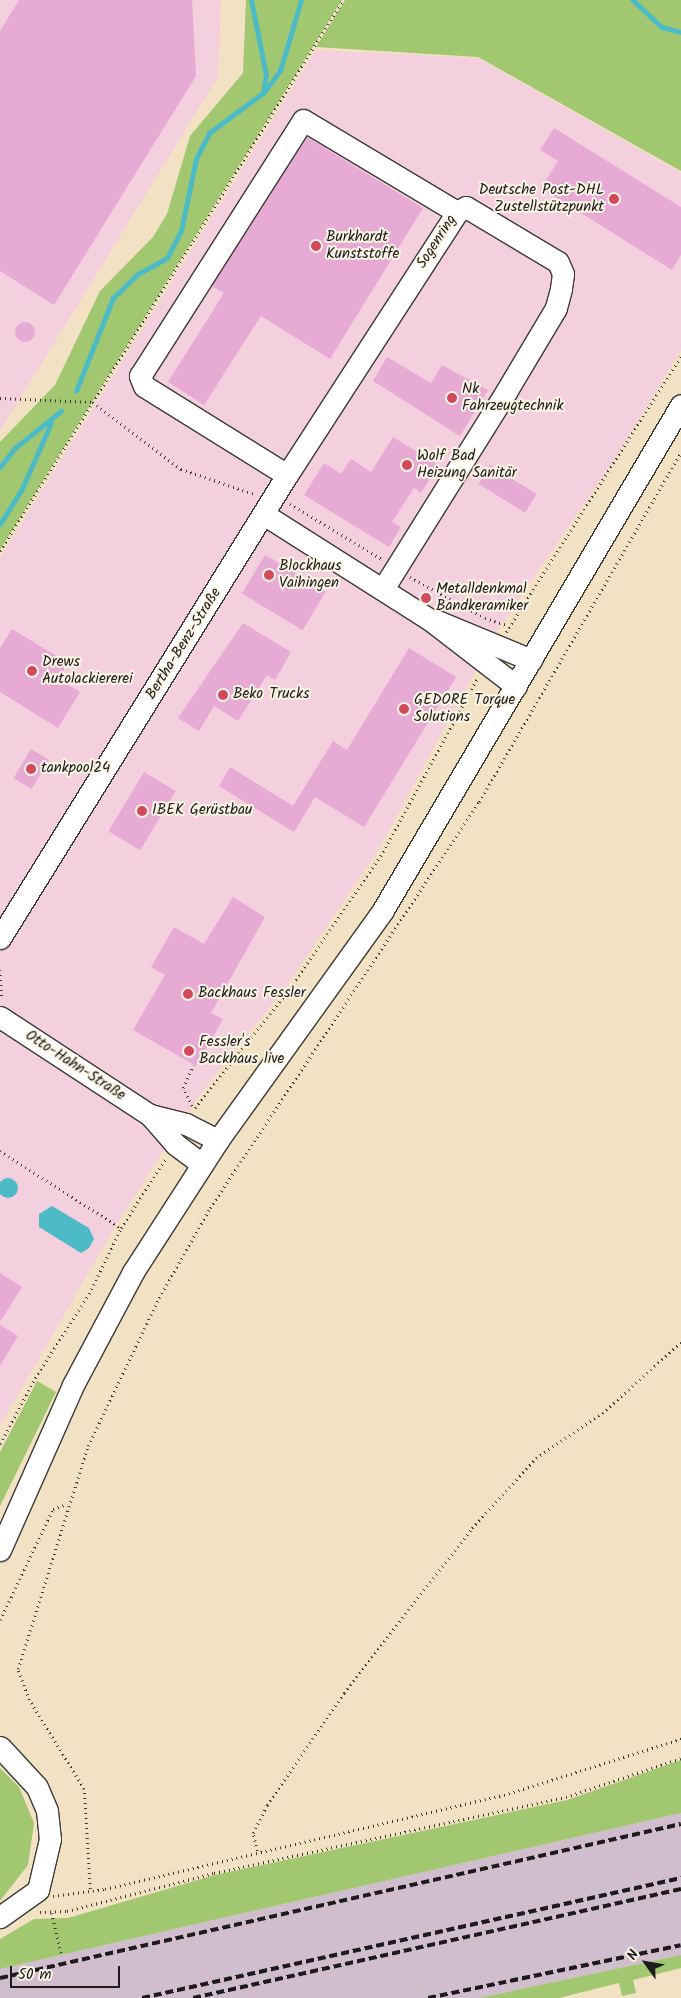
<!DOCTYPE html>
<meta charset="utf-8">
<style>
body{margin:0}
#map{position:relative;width:681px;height:1998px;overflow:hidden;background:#f2e1c3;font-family:Kalam,sans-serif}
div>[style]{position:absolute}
.built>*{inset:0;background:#f4cfdd}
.industrial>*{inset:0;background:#d0bdcd}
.green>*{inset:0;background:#a2c771}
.water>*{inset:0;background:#4dbbc6}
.round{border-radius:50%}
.stream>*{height:4.5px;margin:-2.25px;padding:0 2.25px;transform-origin:2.25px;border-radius:2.25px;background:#4dbbc6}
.building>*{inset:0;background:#e7aad4;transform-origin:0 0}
.path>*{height:2.5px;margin-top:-1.25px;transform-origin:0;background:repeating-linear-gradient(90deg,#3c3a35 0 1px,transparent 0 5px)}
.roads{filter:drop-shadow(1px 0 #3c3a35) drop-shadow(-1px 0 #3c3a35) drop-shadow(0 1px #3c3a35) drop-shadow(0 -1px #3c3a35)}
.minor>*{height:21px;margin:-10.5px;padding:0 10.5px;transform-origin:10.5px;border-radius:10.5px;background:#fff}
.rail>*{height:4px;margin-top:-2px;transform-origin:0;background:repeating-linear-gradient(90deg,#1c1c1c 0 8px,transparent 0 12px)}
.dots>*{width:14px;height:14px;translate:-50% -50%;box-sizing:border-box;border:2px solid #fcf5e5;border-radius:50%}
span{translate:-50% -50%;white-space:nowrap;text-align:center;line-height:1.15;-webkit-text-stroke:4px #fcf5e5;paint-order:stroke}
.poi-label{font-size:15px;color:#1c1c1c}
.right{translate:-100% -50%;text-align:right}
.left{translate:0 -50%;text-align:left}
.street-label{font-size:15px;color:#1c1c1c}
.north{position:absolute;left:621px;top:1938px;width:50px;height:50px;-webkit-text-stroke:4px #fcf5e5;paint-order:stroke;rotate:302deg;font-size:14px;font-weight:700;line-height:20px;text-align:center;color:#1c1c1c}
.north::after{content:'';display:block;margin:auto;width:18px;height:22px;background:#1c1c1c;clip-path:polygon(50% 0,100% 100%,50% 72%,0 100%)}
.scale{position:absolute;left:10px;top:1966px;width:110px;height:22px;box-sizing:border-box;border:2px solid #1c1c1c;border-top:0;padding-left:6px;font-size:15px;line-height:18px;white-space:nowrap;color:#1c1c1c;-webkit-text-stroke:4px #fcf5e5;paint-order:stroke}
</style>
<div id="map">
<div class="built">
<i style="clip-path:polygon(0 0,221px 0,218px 77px,0 431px)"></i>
<i style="clip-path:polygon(316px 50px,478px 58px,681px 173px,681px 350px,614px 460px,497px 631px,379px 849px,287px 985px,198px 1097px,113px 1230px,0 1426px,0 558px)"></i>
</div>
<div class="industrial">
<i style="clip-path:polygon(681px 1813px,681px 1955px,479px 1998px,0 1998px,0 1969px)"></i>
</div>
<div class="green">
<i style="clip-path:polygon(246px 0,342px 0,0 550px,0 442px,55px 385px,100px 291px,153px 237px,167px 214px,190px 136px,243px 73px)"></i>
<i style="clip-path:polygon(345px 0,681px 0,681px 171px,478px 57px,316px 47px)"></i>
<i style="clip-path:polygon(37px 1381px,56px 1392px,0 1506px,0 1452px)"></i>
<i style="clip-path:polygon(681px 1760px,681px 1813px,0 1969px,0 1939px,34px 1919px,68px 1918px,215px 1875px,567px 1800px)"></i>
<i style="clip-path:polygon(0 1768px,19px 1787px,34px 1823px,28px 1865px,0 1901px)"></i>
<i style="clip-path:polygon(681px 1955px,681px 1968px,633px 1980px,636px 1993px,622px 1996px,619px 1983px,559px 1998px,479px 1998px)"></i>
</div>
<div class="water">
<i class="round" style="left:-2px;top:1178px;width:20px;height:20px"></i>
<i style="clip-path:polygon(52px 1206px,89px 1228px,94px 1239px,89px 1248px,81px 1253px,39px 1227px,39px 1214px)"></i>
</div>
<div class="stream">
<i style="left:633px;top:0;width:40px;rotate:43deg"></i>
<i style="left:662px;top:27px;width:20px;rotate:15deg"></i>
<i style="left:264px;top:92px;width:26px;rotate:-53deg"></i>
<i style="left:280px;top:71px;width:74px;rotate:-73.5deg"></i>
<i style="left:76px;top:391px;width:100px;rotate:-68.3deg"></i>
<i style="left:113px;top:298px;width:35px;rotate:-44deg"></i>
<i style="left:138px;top:274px;width:33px;rotate:-29deg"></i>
<i style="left:167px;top:258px;width:30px;rotate:-63deg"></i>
<i style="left:181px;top:231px;width:74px;rotate:-78.2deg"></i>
<i style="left:196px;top:159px;width:29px;rotate:-63deg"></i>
<i style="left:209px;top:133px;width:67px;rotate:-36.5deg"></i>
<i style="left:263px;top:93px;width:18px;rotate:-81deg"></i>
<i style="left:266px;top:75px;width:76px;rotate:-101.3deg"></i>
<i style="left:0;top:467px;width:24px;rotate:-52deg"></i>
<i style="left:15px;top:448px;width:59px;rotate:-38.8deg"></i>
<i style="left:0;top:524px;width:39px;rotate:-58deg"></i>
<i style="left:21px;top:491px;width:74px;rotate:-66.2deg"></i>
</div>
<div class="building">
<i style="clip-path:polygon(19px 0,192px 0,196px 76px,54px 305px,0 271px,0 31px)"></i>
<i style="clip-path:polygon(554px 128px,681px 207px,681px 255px,672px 270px,541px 188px,558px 161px,540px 150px)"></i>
<i style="clip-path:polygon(307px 137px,423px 208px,330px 359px,261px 316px,204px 405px,168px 382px,224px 293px,212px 286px)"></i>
<i class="round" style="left:15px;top:322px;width:20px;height:20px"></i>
<i style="clip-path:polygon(387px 357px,431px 383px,442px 365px,488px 390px,460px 436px,373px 381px)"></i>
<i style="clip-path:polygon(393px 437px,438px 465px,421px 493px,414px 488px,392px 522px,401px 527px,389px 547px,304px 495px,324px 463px,341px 474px,351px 459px,371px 472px)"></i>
<i style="left:490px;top:465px;width:55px;height:22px;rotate:32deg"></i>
<i style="left:265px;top:555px;width:71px;height:45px;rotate:31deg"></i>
<i style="clip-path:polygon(243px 623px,291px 652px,275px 680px,267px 675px,238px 721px,214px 706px,199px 731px,178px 718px)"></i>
<i style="clip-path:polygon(12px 629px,68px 663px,59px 679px,80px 692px,58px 728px,0 692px,0 648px)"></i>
<i style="clip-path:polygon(409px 648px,456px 677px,364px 827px,315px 797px,294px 832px,219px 786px,230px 767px,293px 806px,333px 741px,347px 750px)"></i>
<i style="left:31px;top:749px;width:21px;height:34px;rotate:31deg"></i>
<i style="left:144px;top:772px;width:37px;height:69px;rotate:31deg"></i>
<i style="clip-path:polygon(233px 897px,265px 917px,211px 1013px,223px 1019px,196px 1066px,133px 1030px,165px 975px,151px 967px,174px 927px,204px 944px)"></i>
<i style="clip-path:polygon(0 1273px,22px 1287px,0 1322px)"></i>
<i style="clip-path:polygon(0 1325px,18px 1336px,0 1366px)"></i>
</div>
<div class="path">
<i style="left:0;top:398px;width:93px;rotate:2.5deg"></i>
<i style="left:93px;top:402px;width:111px;rotate:37.3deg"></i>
<i style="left:181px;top:469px;width:77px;rotate:18.9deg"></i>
<i style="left:290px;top:504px;width:107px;rotate:30.9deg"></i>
<i style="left:0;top:551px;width:649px;rotate:-58.1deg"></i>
<i style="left:410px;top:577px;width:85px;rotate:28.7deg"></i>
<i style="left:485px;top:618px;width:25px;rotate:18deg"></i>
<i style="left:506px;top:632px;width:327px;rotate:-57.6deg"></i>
<i style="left:0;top:970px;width:29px;rotate:86deg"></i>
<i style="left:192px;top:1106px;width:20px;rotate:-117deg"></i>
<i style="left:183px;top:1088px;width:25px;rotate:-67deg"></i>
<i style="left:195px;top:1108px;width:153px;rotate:-51.6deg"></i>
<i style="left:290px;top:988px;width:165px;rotate:-55.6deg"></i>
<i style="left:383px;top:852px;width:199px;rotate:-61.5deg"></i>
<i style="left:0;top:1151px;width:143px;rotate:32.5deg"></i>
<i style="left:0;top:1444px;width:75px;rotate:-62.1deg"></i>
<i style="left:35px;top:1378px;width:100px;rotate:-57.3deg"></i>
<i style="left:89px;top:1294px;width:73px;rotate:-64.1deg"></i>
<i style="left:121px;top:1228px;width:83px;rotate:-57.3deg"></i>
<i style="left:0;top:1620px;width:123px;rotate:-64.5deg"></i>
<i style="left:53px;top:1509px;width:15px;rotate:-20deg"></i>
<i style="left:257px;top:1851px;width:18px;rotate:-103deg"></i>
<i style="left:253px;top:1833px;width:31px;rotate:-63deg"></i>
<i style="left:267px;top:1805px;width:136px;rotate:-55.5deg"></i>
<i style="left:344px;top:1693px;width:209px;rotate:-52.2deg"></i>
<i style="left:472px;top:1528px;width:95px;rotate:-47.6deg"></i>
<i style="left:536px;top:1458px;width:85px;rotate:-34.4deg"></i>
<i style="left:606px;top:1410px;width:101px;rotate:-42.2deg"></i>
<i style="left:90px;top:1889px;width:100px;rotate:-93.4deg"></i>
<i style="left:84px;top:1789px;width:105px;rotate:-121.7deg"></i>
<i style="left:29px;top:1700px;width:33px;rotate:-110deg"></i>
<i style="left:18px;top:1669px;width:234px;rotate:-72.6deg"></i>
<i style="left:88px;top:1446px;width:164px;rotate:-64.4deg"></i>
<i style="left:159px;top:1298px;width:103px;rotate:-60.5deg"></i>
<i style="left:210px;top:1208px;width:487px;rotate:-56.5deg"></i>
<i style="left:479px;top:802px;width:404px;rotate:-60deg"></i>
<i style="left:53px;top:1896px;width:52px;rotate:-7.7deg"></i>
<i style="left:105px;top:1889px;width:410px;rotate:-13.3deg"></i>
<i style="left:504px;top:1795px;width:186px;rotate:-17.6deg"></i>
<i style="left:40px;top:1912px;width:27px;rotate:-2deg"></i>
<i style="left:67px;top:1911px;width:152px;rotate:-14.5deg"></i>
<i style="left:214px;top:1873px;width:360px;rotate:-12.2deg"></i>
<i style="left:566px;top:1797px;width:121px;rotate:-18.7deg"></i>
<i style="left:52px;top:1913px;width:41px;rotate:77.3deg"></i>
</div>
<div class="roads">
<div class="minor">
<i style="left:287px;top:475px;width:168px;rotate:-148.1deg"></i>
<i style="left:144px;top:386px;width:11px;rotate:-112deg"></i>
<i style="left:140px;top:376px;width:303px;rotate:-57.5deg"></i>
<i style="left:303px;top:120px;width:179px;rotate:30.9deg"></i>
<i style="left:265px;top:515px;width:194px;rotate:32.4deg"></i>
<i style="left:429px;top:619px;width:110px;rotate:37.6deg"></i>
<i style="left:437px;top:621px;width:102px;rotate:22.5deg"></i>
<i style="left:0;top:938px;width:545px;rotate:-58.21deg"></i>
<i style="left:287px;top:475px;width:313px;rotate:-57.1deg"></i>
<i style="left:457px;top:212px;width:10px;rotate:-29deg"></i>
<i style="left:466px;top:207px;width:107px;rotate:30.9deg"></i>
<i style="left:558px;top:262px;width:13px;rotate:67deg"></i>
<i style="left:563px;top:274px;width:15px;rotate:98deg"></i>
<i style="left:561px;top:289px;width:20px;rotate:105deg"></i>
<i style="left:556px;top:308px;width:98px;rotate:120.8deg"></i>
<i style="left:506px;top:392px;width:232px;rotate:122deg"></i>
<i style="left:0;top:1017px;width:179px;rotate:33.2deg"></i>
<i style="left:150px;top:1115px;width:38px;rotate:49deg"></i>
<i style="left:175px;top:1144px;width:34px;rotate:37deg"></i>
<i style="left:150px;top:1115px;width:37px;rotate:14deg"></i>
<i style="left:186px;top:1124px;width:36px;rotate:27deg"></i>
<i style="left:0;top:1550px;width:180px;rotate:-66.1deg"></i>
<i style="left:73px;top:1385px;width:128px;rotate:-62deg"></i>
<i style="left:133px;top:1272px;width:157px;rotate:-57.2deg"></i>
<i style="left:218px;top:1140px;width:283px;rotate:-54.3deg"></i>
<i style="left:383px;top:910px;width:586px;rotate:-59.46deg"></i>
<i style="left:0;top:1747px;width:54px;rotate:47.2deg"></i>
<i style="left:37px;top:1787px;width:26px;rotate:67deg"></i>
<i style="left:47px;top:1811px;width:28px;rotate:84deg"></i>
<i style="left:50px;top:1839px;width:52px;rotate:103.2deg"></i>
<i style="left:38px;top:1890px;width:47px;rotate:144.6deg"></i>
</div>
</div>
<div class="rail">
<i style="left:0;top:1978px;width:698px;rotate:-12.74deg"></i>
<i style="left:142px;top:1998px;width:552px;rotate:-12.55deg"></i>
<i style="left:193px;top:1998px;width:500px;rotate:-12.59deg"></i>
<i style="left:428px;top:1998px;width:258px;rotate:-11.8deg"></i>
</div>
<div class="dots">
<i style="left:614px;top:199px;background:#d1495b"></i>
<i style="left:316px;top:246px;background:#d1495b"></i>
<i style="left:452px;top:398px;background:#d1495b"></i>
<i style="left:407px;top:465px;background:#d1495b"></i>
<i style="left:269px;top:575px;background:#d1495b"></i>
<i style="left:426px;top:598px;background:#d1495b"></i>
<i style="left:32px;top:671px;background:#d1495b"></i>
<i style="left:223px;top:695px;background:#d1495b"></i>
<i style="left:404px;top:709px;background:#d1495b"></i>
<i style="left:31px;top:769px;background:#d1495b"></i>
<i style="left:142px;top:811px;background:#d1495b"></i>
<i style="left:188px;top:994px;background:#d1495b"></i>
<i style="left:189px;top:1051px;background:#d1495b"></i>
</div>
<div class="poi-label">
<span class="right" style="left:604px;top:199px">Deutsche Post-DHL<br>Zustellstützpunkt</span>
<span class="left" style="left:326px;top:246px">Burkhardt<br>Kunststoffe</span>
<span class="left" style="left:462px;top:398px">Nk<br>Fahrzeugtechnik</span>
<span class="left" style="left:417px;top:465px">Wolf Bad<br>Heizung Sanitär</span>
<span class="left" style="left:279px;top:575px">Blockhaus<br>Vaihingen</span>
<span class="left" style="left:436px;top:598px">Metalldenkmal<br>Bandkeramiker</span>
<span class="left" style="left:42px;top:671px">Drews<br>Autolackiererei</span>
<span class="left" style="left:233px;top:695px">Beko Trucks</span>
<span class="left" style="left:414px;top:709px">GEDORE Torque<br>Solutions</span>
<span class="left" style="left:41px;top:769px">tankpool24</span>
<span class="left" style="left:152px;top:811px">IBEK Gerüstbau</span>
<span class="left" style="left:198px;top:994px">Backhaus Fessler</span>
<span class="left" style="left:199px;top:1051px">Fessler's<br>Backhaus live</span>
</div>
<div class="street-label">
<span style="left:437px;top:242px;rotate:-57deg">Sogenring</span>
<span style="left:184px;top:644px;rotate:-58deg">Bertha-Benz-Straße</span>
<span style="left:75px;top:1066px;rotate:33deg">Otto-Hahn-Straße</span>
</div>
<div class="north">N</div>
<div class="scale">50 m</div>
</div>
